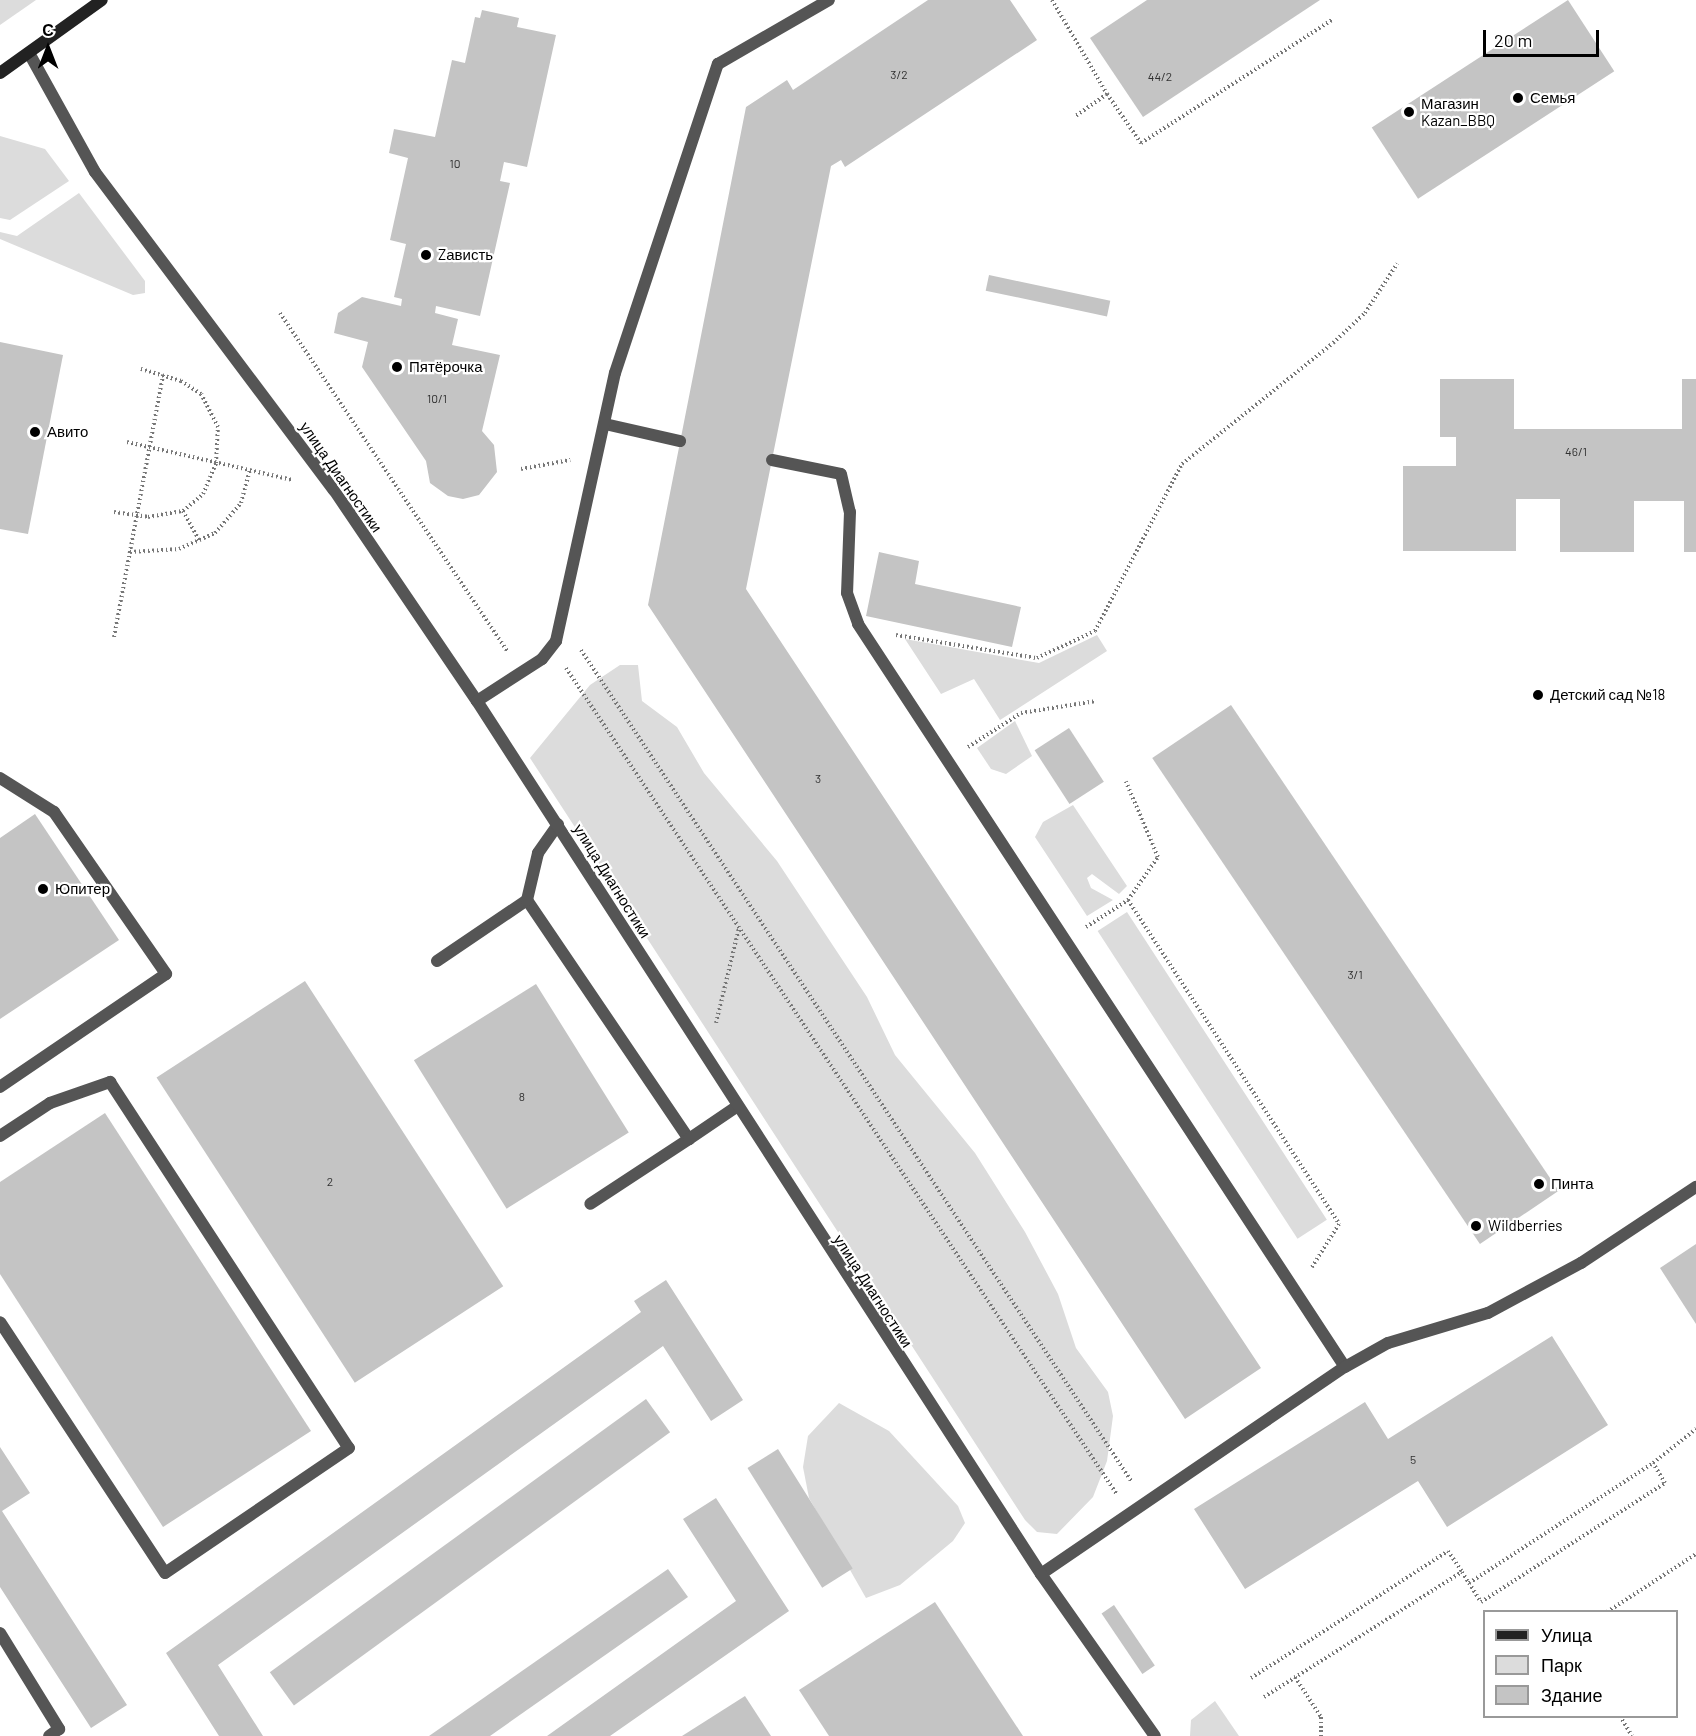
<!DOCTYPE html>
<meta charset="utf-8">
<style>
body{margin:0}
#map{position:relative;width:1696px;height:1736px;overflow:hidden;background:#fff;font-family:Barlow,sans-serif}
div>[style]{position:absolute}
.green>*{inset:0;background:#dcdcdc;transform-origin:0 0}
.building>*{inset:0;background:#c4c4c4;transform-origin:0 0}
.path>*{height:4px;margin-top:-2px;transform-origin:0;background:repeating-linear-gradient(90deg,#777 0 1.5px,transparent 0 4.5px)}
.lane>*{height:12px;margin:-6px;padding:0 6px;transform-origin:6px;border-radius:6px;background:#555}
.street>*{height:12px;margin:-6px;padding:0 6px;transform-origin:6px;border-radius:6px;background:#555}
.secondary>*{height:12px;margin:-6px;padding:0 6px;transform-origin:6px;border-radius:6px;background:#222}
.dots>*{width:16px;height:16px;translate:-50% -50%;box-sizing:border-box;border:3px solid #fff;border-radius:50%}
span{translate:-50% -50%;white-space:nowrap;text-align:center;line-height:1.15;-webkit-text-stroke:4.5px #fff;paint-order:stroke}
.number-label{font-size:12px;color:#313131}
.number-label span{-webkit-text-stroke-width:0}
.poi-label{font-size:15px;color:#000}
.left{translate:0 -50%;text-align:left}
.street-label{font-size:15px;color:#000}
.legend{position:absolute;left:1483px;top:1610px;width:195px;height:108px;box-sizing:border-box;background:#fff;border:2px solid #999;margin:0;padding:8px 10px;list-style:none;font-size:18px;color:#000}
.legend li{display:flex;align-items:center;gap:12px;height:30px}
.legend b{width:30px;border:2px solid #999}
.north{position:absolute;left:18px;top:18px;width:60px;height:60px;-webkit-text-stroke:4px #fff;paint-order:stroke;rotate:0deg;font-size:16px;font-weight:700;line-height:24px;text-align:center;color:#000}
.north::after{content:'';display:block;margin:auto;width:21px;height:27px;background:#000;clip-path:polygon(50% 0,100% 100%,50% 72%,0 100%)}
.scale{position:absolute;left:1483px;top:30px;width:116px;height:27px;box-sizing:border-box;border:3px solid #000;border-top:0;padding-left:8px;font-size:18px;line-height:21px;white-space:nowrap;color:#000;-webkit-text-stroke:4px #fff;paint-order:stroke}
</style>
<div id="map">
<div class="green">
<i style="clip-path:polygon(0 0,36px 0,0 25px)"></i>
<i style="clip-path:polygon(0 136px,45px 149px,69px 181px,10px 220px,0 218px)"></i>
<i style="clip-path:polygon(79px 193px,145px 281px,145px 293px,133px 295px,0 239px,0 232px,17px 236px)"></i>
<i style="clip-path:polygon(1097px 635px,1107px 651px,1000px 720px,974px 679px,941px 694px,905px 639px,1039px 663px)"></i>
<i style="clip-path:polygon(620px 665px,638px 665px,642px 701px,677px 727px,704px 773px,777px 861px,867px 997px,895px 1055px,975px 1153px,1025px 1232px,1058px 1294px,1076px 1348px,1108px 1392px,1113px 1416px,1107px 1461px,1093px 1497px,1057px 1534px,1037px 1532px,1025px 1520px,530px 758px,590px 685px)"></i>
<i style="clip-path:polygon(1015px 721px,1032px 756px,1006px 774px,991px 769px,977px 748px)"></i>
<i style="clip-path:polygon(1073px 805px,1127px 886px,1119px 894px,1092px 874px,1087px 878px,1091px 888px,1113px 900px,1087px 916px,1035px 837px,1043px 822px)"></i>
<i style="left:1127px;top:912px;width:367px;height:35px;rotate:57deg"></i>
<i style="clip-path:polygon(839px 1403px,889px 1431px,958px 1506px,965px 1523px,953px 1541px,900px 1585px,866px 1598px,809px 1498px,803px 1467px,808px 1436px)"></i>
<i style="clip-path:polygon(1215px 1701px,1239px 1736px,1190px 1736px,1191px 1720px)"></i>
</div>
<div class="building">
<i style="clip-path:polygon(928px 0,1010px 0,1037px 40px,845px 167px,841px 160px,831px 166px,746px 589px,1261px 1368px,1185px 1419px,648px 605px,746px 107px,787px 80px,793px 90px)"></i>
<i style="clip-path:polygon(1147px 0,1320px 0,1143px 117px,1090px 38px)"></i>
<i style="left:1568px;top:0;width:85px;height:234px;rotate:57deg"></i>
<i style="clip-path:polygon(482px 10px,519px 18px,517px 27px,556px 35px,527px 167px,504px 162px,500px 181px,510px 183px,480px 316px,436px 306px,435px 313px,458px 319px,452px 345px,500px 355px,482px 431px,494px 445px,497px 472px,479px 495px,463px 499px,448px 496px,430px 483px,426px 461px,362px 367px,368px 342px,334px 333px,338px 313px,362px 297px,401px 306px,402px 299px,394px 297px,406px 244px,390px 240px,408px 158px,389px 153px,394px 129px,435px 137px,452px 60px,465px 63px,475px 17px,480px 18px)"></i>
<i style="left:989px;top:275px;width:124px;height:16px;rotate:12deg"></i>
<i style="clip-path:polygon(0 342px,63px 355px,28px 534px,0 529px)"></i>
<i style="clip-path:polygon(1440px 379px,1514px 379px,1514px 429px,1682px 429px,1682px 379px,1696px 379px,1696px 552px,1684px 552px,1684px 501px,1634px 501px,1634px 552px,1560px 552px,1560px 499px,1516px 499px,1516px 551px,1403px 551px,1403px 466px,1456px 466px,1456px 437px,1440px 437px)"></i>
<i style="clip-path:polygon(879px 552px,919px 561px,915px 584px,1021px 607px,1012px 647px,866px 616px)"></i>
<i style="left:1231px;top:705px;width:586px;height:95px;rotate:56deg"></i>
<i style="left:1069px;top:728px;width:64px;height:41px;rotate:57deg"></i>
<i style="clip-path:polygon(35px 814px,119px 940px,0 1019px,0 838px)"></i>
<i style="left:305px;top:981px;width:364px;height:177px;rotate:57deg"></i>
<i style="left:536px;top:984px;width:175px;height:144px;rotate:58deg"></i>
<i style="clip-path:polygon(105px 1113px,311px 1431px,163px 1527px,0 1274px,0 1182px)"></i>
<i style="clip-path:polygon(1696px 1244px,1696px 1324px,1660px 1268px)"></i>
<i style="clip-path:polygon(666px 1280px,743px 1400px,711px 1421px,663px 1346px,218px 1665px,263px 1736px,219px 1736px,166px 1653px,641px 1312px,634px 1301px)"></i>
<i style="clip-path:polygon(1552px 1336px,1608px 1425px,1447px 1527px,1418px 1481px,1245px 1589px,1194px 1509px,1365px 1402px,1388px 1439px)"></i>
<i style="left:646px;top:1399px;width:41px;height:465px;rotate:54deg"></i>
<i style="clip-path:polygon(0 1447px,30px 1493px,2px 1511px,127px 1705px,91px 1728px,0 1587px)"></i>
<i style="left:778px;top:1449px;width:141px;height:36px;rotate:58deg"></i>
<i style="clip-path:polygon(716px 1498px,789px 1611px,610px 1736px,547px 1736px,736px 1601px,683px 1519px)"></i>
<i style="clip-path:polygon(668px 1569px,688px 1597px,490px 1736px,429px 1736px)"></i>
<i style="clip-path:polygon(935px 1602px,1023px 1736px,829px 1736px,799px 1690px)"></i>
<i style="left:1114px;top:1605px;width:73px;height:15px;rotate:56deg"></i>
<i style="clip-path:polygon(745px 1696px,771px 1736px,682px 1736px)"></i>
</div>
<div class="path">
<i style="left:1052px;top:0;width:109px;rotate:59.7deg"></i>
<i style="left:1107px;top:94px;width:39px;rotate:145deg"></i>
<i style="left:1107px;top:94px;width:60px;rotate:55.2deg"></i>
<i style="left:1141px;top:143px;width:227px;rotate:-32.8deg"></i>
<i style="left:280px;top:313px;width:409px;rotate:56.1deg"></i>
<i style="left:127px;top:442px;width:170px;rotate:12.9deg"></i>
<i style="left:521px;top:469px;width:50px;rotate:-10.4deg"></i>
<i style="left:183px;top:511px;width:35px;rotate:61deg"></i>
<i style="left:114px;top:512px;width:34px;rotate:8deg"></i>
<i style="left:148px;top:517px;width:36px;rotate:-10deg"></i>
<i style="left:183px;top:511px;width:26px;rotate:-40deg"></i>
<i style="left:203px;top:494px;width:34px;rotate:-67deg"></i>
<i style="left:216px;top:463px;width:36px;rotate:-87deg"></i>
<i style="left:218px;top:427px;width:37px;rotate:-117deg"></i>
<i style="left:201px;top:394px;width:24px;rotate:-147deg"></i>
<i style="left:181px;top:381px;width:42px;rotate:-163.3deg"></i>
<i style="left:130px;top:552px;width:49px;rotate:-3.5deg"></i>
<i style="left:179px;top:549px;width:39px;rotate:-24deg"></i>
<i style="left:215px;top:533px;width:40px;rotate:-49deg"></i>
<i style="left:241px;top:503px;width:34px;rotate:-75deg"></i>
<i style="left:896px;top:635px;width:143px;rotate:9.3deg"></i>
<i style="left:1037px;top:658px;width:64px;rotate:-25deg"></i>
<i style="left:1095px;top:631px;width:188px;rotate:-62.5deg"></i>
<i style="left:1182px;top:464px;width:193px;rotate:-38.7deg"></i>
<i style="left:1333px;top:343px;width:44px;rotate:-43.2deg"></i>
<i style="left:1365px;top:313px;width:59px;rotate:-56.9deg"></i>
<i style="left:114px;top:637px;width:267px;rotate:-79.4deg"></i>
<i style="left:581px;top:650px;width:998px;rotate:56.49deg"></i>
<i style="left:566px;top:668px;width:992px;rotate:56.31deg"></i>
<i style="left:968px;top:747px;width:63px;rotate:-32.7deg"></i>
<i style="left:1021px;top:713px;width:76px;rotate:-9.1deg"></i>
<i style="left:1128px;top:900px;width:387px;rotate:56.9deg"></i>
<i style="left:1339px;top:1224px;width:51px;rotate:122.1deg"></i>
<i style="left:1086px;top:927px;width:50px;rotate:-32.7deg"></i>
<i style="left:1128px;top:900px;width:52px;rotate:-55.1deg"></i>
<i style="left:1158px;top:857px;width:82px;rotate:-113.1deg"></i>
<i style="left:716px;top:1023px;width:98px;rotate:-76.4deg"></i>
<i style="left:1469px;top:1583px;width:22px;rotate:58deg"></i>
<i style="left:1481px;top:1602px;width:219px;rotate:-32.9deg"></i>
<i style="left:1665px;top:1483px;width:23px;rotate:-121deg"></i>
<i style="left:1607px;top:1612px;width:106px;rotate:-33.1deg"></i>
<i style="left:1295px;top:1677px;width:48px;rotate:57deg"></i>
<i style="left:1321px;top:1717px;width:19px;rotate:90deg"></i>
<i style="left:1251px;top:1678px;width:234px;rotate:-32.8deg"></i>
<i style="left:1448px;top:1551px;width:25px;rotate:56deg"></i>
<i style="left:1264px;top:1697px;width:234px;rotate:-32.3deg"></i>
<i style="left:1462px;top:1572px;width:13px;rotate:58deg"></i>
<i style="left:1469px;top:1583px;width:220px;rotate:-33.1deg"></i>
<i style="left:1653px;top:1463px;width:55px;rotate:-38.3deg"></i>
<i style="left:1620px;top:1716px;width:23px;rotate:59deg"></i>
</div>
<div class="lane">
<i style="left:605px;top:424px;width:77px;rotate:12.8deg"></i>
<i style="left:772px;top:460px;width:70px;rotate:11.5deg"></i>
<i style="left:841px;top:474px;width:39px;rotate:77deg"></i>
<i style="left:850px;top:512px;width:81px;rotate:92.1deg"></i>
<i style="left:847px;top:593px;width:33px;rotate:70deg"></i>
<i style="left:858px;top:624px;width:888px;rotate:56.76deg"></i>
<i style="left:477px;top:701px;width:77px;rotate:-32.9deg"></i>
<i style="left:542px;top:659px;width:23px;rotate:-52deg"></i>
<i style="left:556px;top:641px;width:274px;rotate:-77.6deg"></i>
<i style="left:615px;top:373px;width:326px;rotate:-71.6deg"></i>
<i style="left:718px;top:64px;width:128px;rotate:-30deg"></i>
<i style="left:0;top:778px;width:64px;rotate:32.2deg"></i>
<i style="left:54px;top:812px;width:197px;rotate:55.3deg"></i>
<i style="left:166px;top:974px;width:201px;rotate:145.8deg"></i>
<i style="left:527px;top:900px;width:289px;rotate:55.9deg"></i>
<i style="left:689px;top:1139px;width:118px;rotate:146.7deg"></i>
<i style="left:437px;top:961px;width:109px;rotate:-34.1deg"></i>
<i style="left:527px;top:900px;width:48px;rotate:-76.8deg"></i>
<i style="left:538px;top:853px;width:35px;rotate:-55deg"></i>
<i style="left:0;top:1136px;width:60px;rotate:-33.4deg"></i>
<i style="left:50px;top:1103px;width:64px;rotate:-19.3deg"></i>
<i style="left:110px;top:1082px;width:437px;rotate:56.9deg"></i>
<i style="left:349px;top:1448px;width:222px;rotate:145.8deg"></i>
<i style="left:165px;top:1573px;width:300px;rotate:-123.3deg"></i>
<i style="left:689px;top:1139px;width:57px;rotate:-34.2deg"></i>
<i style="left:1041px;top:1574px;width:368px;rotate:-34.3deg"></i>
<i style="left:1345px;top:1367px;width:49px;rotate:-29.2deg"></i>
<i style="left:1388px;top:1343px;width:104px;rotate:-16.7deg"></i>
<i style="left:1488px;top:1313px;width:106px;rotate:-28.3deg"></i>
<i style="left:1581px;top:1263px;width:138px;rotate:-33.5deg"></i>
<i style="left:0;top:1633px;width:113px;rotate:58.4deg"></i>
<i style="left:59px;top:1729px;width:12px;rotate:145deg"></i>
</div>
<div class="street">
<i style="left:29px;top:53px;width:136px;rotate:61deg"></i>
<i style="left:95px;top:172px;width:398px;rotate:53.1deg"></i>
<i style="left:334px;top:490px;width:255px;rotate:55.9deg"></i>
<i style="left:477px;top:701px;width:1039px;rotate:57.14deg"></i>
<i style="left:1041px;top:1574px;width:198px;rotate:54.9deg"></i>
</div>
<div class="secondary">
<i style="left:0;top:73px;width:125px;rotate:-35.6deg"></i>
</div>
<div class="dots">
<i style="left:1518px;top:98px;background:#000"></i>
<i style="left:1409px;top:112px;background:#000"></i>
<i style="left:426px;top:255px;background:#000"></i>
<i style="left:397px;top:367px;background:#000"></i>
<i style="left:35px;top:432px;background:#000"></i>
<i style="left:1538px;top:695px;background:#000"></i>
<i style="left:43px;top:889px;background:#000"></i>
<i style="left:1539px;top:1184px;background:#000"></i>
<i style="left:1476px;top:1226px;background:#000"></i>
</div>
<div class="number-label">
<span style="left:899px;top:75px">3/2</span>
<span style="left:1160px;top:77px">44/2</span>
<span style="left:455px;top:164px">10</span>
<span style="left:437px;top:399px">10/1</span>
<span style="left:1576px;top:452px">46/1</span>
<span style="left:818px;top:779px">3</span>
<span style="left:1355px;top:975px">3/1</span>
<span style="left:522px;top:1097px">8</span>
<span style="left:330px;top:1182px">2</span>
<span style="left:1413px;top:1460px">5</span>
</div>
<div class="poi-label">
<span class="left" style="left:1530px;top:98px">Семья</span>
<span class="left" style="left:1421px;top:112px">Магазин<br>Kazan_BBQ</span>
<span class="left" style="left:438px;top:255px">Zависть</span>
<span class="left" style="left:409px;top:367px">Пятёрочка</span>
<span class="left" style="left:47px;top:432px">Авито</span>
<span class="left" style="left:1550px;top:695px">Детский сад №18</span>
<span class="left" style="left:55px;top:889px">Юпитер</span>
<span class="left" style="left:1551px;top:1184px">Пинта</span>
<span class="left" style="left:1488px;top:1226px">Wildberries</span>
</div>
<div class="street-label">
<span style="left:341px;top:477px;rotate:55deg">улица Диагностики</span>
<span style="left:612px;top:881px;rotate:58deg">улица Диагностики</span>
<span style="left:873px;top:1291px;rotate:57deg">улица Диагностики</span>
</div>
<ul class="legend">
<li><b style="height:8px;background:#222"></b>Улица</li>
<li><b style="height:16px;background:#dcdcdc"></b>Парк</li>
<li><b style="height:16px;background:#c4c4c4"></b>Здание</li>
</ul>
<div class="north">С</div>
<div class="scale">20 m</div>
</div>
